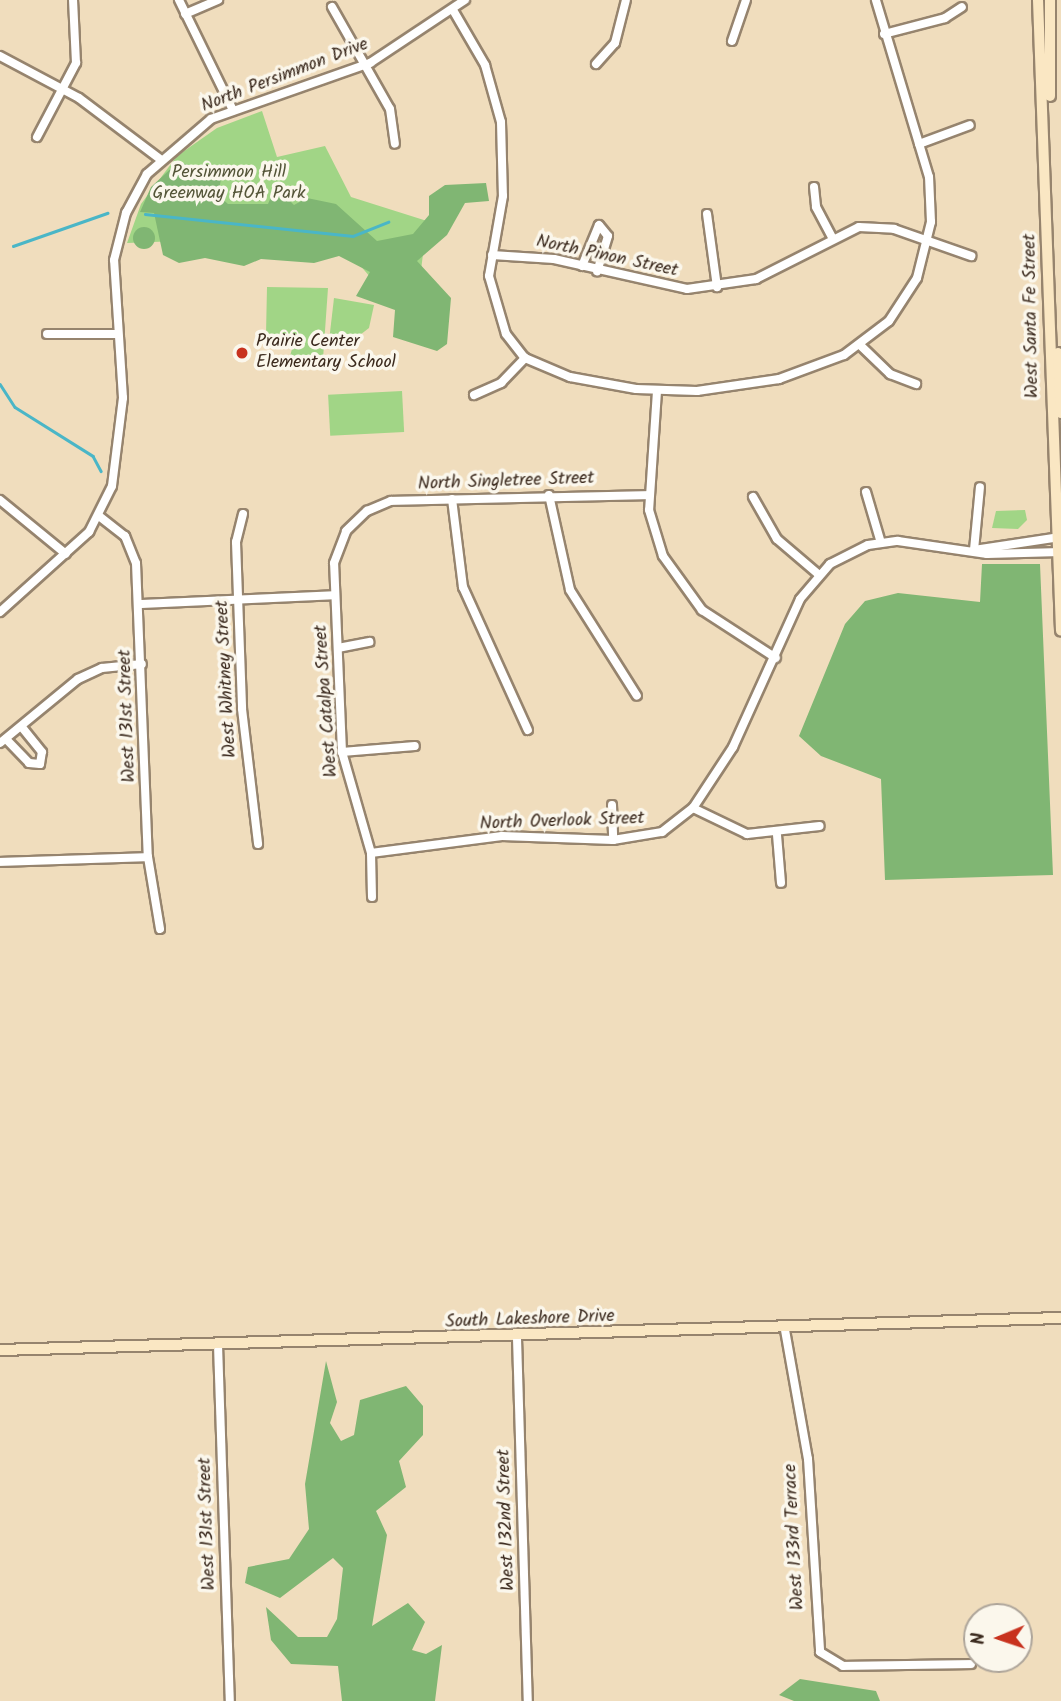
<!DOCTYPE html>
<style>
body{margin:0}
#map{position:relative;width:1061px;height:1701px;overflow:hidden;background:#f0ddbd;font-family:Kalam,sans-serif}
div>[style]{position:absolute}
.green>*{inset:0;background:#a1d586;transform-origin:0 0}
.forest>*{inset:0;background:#80b673}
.round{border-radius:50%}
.stream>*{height:2.5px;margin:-1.25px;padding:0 1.25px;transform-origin:1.25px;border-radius:1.25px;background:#4ab6c7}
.roads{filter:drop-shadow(2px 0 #96846e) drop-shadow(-2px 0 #96846e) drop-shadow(0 2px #96846e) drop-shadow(0 -2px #96846e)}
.street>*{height:8px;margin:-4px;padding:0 4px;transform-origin:4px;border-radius:4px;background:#fff}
.secondary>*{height:10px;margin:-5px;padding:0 5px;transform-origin:5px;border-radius:5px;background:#fae7c3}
.dots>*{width:19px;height:19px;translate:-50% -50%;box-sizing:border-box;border:4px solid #fbf7ec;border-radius:50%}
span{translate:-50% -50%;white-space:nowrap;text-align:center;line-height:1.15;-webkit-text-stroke:7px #fbf7ec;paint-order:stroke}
.street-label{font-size:18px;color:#3b2a1e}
.park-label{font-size:18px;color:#545538}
.poi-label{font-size:18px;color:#3b2a1e}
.left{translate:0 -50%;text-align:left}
.north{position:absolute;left:963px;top:1603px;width:70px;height:70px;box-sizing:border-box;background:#fbf7ec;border:2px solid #aea59a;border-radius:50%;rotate:268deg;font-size:19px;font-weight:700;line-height:28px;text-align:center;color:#3b2a1e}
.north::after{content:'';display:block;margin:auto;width:24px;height:32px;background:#c8321e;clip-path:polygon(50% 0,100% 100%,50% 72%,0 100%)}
</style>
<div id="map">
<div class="green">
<i style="clip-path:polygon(262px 111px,277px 157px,325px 146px,351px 197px,427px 221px,414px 328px,334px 235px,127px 243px,141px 204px,177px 156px,217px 128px)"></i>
<i style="clip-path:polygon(267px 287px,328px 288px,323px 359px,298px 369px,290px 356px,294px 342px,266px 334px)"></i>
<i style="clip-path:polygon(334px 298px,374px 305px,369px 328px,356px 338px,329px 341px)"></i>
<i style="left:402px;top:391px;width:41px;height:74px;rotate:87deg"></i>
<i style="clip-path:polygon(1025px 510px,1027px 520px,1018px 529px,992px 528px,996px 511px)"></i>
</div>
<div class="forest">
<i style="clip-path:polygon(178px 162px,222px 174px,218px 195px,228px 204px,268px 204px,273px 192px,280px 191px,294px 205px,307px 198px,336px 204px,377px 241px,413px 234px,429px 215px,429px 196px,445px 185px,486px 183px,489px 201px,465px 203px,447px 235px,417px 261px,451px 298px,447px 344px,437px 351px,393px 337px,395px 310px,356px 296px,370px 272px,339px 256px,314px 263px,261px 259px,244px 266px,205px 258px,179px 263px,163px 255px,154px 213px,140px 212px,151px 187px)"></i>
<i class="round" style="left:133px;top:227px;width:22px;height:22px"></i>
<i style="clip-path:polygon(982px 564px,1040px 564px,1053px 875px,885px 880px,881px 779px,821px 756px,799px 736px,845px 624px,865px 601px,898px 593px,980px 602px)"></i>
<i style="clip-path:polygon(326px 1361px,337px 1402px,330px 1423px,341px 1441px,354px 1435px,360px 1400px,406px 1386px,423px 1406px,423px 1435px,399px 1461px,406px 1487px,376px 1511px,387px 1535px,372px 1626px,408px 1603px,425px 1622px,412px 1650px,426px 1654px,442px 1645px,435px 1701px,342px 1701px,338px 1666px,291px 1664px,271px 1640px,266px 1607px,298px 1637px,327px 1637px,337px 1619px,343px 1568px,333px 1558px,280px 1598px,245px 1583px,248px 1567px,289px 1559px,309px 1529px,305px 1484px)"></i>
<i style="clip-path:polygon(800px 1679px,876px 1691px,880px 1701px,794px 1701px,779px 1695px)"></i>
</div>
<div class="stream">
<i style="left:145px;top:214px;width:209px;rotate:6deg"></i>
<i style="left:353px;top:236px;width:38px;rotate:-22deg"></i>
<i style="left:13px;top:246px;width:100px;rotate:-19.3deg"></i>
<i style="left:0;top:384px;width:27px;rotate:57deg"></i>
<i style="left:15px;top:407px;width:92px;rotate:32.1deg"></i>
<i style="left:93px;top:456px;width:17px;rotate:62deg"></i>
</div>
<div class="roads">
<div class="street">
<i style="left:179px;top:0;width:123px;rotate:63.9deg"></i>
<i style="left:332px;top:7px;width:117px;rotate:60.4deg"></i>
<i style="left:390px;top:109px;width:35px;rotate:82deg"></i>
<i style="left:453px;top:10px;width:64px;rotate:59.8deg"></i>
<i style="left:485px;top:65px;width:59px;rotate:74.3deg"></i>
<i style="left:501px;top:122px;width:74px;rotate:88.5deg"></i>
<i style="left:503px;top:196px;width:81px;rotate:99.9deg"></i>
<i style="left:489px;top:276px;width:60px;rotate:73.7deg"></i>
<i style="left:506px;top:334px;width:31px;rotate:52deg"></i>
<i style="left:525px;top:358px;width:49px;rotate:22.9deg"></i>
<i style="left:570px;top:377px;width:67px;rotate:10.3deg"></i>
<i style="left:636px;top:389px;width:61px;rotate:1.9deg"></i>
<i style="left:697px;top:391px;width:83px;rotate:-8.3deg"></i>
<i style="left:779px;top:379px;width:69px;rotate:-20.3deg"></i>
<i style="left:844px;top:355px;width:56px;rotate:-37.1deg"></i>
<i style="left:889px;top:321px;width:51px;rotate:-56.9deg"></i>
<i style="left:917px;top:278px;width:58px;rotate:-76deg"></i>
<i style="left:931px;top:222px;width:45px;rotate:-92.5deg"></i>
<i style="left:929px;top:177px;width:185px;rotate:-106.7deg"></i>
<i style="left:185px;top:14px;width:36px;rotate:-23deg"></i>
<i style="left:884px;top:34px;width:63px;rotate:-14.7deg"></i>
<i style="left:945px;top:18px;width:20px;rotate:-33deg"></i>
<i style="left:732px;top:41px;width:43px;rotate:-71.1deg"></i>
<i style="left:0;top:56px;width:89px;rotate:28deg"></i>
<i style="left:79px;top:98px;width:101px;rotate:37deg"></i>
<i style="left:596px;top:64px;width:28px;rotate:-48deg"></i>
<i style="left:615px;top:43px;width:44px;rotate:-75.7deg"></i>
<i style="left:37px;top:137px;width:84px;rotate:-62.2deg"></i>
<i style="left:76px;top:63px;width:63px;rotate:-92.7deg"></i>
<i style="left:919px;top:144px;width:54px;rotate:-20.4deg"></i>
<i style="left:814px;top:187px;width:20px;rotate:84deg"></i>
<i style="left:816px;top:207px;width:36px;rotate:62deg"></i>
<i style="left:707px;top:214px;width:74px;rotate:82.2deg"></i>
<i style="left:492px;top:255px;width:62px;rotate:3.7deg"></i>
<i style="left:554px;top:259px;width:136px;rotate:12.7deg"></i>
<i style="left:687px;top:289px;width:70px;rotate:-8.2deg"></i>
<i style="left:756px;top:279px;width:115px;rotate:-26.8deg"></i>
<i style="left:859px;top:227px;width:35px;rotate:3deg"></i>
<i style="left:894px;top:229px;width:82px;rotate:19.3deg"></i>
<i style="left:582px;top:266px;width:44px;rotate:-67.5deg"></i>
<i style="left:599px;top:225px;width:14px;rotate:51deg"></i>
<i style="left:608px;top:236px;width:37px;rotate:107deg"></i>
<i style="left:47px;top:334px;width:70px"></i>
<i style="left:860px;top:345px;width:42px;rotate:44deg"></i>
<i style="left:890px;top:374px;width:28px;rotate:21deg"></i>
<i style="left:657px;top:391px;width:119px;rotate:93.8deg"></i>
<i style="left:649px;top:510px;width:48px;rotate:73.1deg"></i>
<i style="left:663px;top:556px;width:67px;rotate:54.2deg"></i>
<i style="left:702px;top:610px;width:88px;rotate:33deg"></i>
<i style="left:474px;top:395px;width:30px;rotate:-24deg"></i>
<i style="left:501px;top:383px;width:35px;rotate:-46deg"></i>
<i style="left:866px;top:492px;width:53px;rotate:73.6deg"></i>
<i style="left:549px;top:495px;width:97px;rotate:77.5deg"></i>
<i style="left:570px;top:590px;width:125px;rotate:57.7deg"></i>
<i style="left:753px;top:497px;width:48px;rotate:60.3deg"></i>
<i style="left:777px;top:539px;width:54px;rotate:40.5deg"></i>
<i style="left:452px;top:499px;width:89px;rotate:82.9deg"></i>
<i style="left:463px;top:587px;width:157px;rotate:65.6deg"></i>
<i style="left:0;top:500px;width:85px;rotate:39.3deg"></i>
<i style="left:243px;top:514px;width:29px;rotate:104deg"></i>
<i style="left:236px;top:542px;width:167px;rotate:87.9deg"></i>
<i style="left:242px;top:709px;width:136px;rotate:83.2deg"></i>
<i style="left:99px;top:516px;width:33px;rotate:38deg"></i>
<i style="left:125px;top:536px;width:29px;rotate:68deg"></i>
<i style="left:136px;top:563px;width:294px;rotate:87.7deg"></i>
<i style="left:148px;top:857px;width:73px;rotate:80.5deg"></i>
<i style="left:974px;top:550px;width:87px;rotate:-8.6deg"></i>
<i style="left:974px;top:550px;width:63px;rotate:-84.6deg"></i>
<i style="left:140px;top:604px;width:195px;rotate:-2.6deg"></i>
<i style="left:0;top:612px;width:120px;rotate:-42deg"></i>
<i style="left:89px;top:532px;width:51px;rotate:-63.4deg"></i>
<i style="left:112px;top:486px;width:89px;rotate:-82.9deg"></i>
<i style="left:123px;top:398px;width:138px;rotate:-93.7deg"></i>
<i style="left:114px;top:260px;width:49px;rotate:-75.7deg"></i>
<i style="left:126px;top:213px;width:44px;rotate:-61.7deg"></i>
<i style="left:147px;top:174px;width:84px;rotate:-40.7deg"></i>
<i style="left:211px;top:119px;width:169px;rotate:-19.4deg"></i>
<i style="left:370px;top:63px;width:114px;rotate:-33.6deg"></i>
<i style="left:338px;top:648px;width:32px;rotate:-11deg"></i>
<i style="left:6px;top:739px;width:33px;rotate:46deg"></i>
<i style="left:29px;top:763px;width:11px;rotate:5deg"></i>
<i style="left:40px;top:764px;width:12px;rotate:-81deg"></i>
<i style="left:42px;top:752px;width:32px;rotate:-129deg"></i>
<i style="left:0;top:743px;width:101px;rotate:-39.4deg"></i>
<i style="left:78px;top:679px;width:26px;rotate:-25deg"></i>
<i style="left:102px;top:668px;width:40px;rotate:-5.7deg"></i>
<i style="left:342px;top:752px;width:73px;rotate:-4.7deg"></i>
<i style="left:612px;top:805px;width:35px;rotate:88deg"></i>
<i style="left:693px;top:808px;width:60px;rotate:25.7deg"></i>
<i style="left:747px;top:834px;width:73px;rotate:-6.3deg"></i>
<i style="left:777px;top:835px;width:48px;rotate:85.2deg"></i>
<i style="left:371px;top:853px;width:132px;rotate:-7.4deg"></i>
<i style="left:502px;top:836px;width:111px;rotate:2.1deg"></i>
<i style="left:613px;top:840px;width:50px;rotate:-9.3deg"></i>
<i style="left:662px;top:832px;width:39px;rotate:-38deg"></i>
<i style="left:693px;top:808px;width:73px;rotate:-56.7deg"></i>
<i style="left:733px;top:747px;width:162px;rotate:-65.6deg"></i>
<i style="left:800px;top:599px;width:46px;rotate:-49.4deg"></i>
<i style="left:830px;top:564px;width:42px;rotate:-26.6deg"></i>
<i style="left:868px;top:545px;width:30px;rotate:-8deg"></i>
<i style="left:898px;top:541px;width:90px;rotate:8.3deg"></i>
<i style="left:987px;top:554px;width:74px;rotate:-1.5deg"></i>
<i style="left:0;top:862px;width:148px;rotate:-1.9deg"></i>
<i style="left:372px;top:897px;width:44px;rotate:-91.3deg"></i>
<i style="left:371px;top:853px;width:105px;rotate:-106deg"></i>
<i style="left:342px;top:752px;width:189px;rotate:-92.4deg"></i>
<i style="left:334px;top:563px;width:34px;rotate:-69deg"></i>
<i style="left:346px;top:531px;width:29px;rotate:-44deg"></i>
<i style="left:367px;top:511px;width:26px;rotate:-23deg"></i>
<i style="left:391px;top:501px;width:258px;rotate:-1.3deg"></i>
<i style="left:785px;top:1330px;width:131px;rotate:79.9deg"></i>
<i style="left:808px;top:1459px;width:193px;rotate:86.4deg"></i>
<i style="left:820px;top:1652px;width:27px;rotate:31deg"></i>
<i style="left:843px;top:1666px;width:128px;rotate:-0.9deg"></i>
<i style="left:517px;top:1338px;width:363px;rotate:88.3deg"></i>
<i style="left:218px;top:1345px;width:356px;rotate:88.1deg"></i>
</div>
<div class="secondary">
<i style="left:1038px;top:0;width:631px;rotate:87.91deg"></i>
<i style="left:1050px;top:96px;width:96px;rotate:-90deg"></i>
<i style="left:1058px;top:353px;width:60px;rotate:87.1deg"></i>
<i style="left:0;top:1350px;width:1061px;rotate:-1.73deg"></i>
</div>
</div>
<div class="dots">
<i style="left:242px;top:353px;background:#c8321e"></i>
</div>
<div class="street-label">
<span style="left:285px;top:76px;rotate:-21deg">North Persimmon Drive</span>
<span style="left:607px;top:257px;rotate:12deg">North Pinon Street</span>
<span style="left:1032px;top:316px;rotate:-91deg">West Santa Fe Street</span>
<span style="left:506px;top:482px;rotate:-2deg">North Singletree Street</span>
<span style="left:227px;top:679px;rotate:-93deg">West Whitney Street</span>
<span style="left:327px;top:701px;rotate:-94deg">West Catalpa Street</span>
<span style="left:128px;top:716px;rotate:-92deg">West 131st Street</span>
<span style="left:562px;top:822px;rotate:-2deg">North Overlook Street</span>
<span style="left:530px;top:1320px;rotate:-2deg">South Lakeshore Drive</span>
<span style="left:507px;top:1520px;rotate:-92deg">West 132nd Street</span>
<span style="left:208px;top:1524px;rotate:-92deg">West 131st Street</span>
<span style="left:795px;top:1537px;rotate:-93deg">West 133rd Terrace</span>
</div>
<div class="park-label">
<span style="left:229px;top:184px">Persimmon Hill<br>Greenway HOA Park</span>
</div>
<div class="poi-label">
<span class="left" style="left:256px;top:353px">Prairie Center<br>Elementary School</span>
</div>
<div class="north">N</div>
</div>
